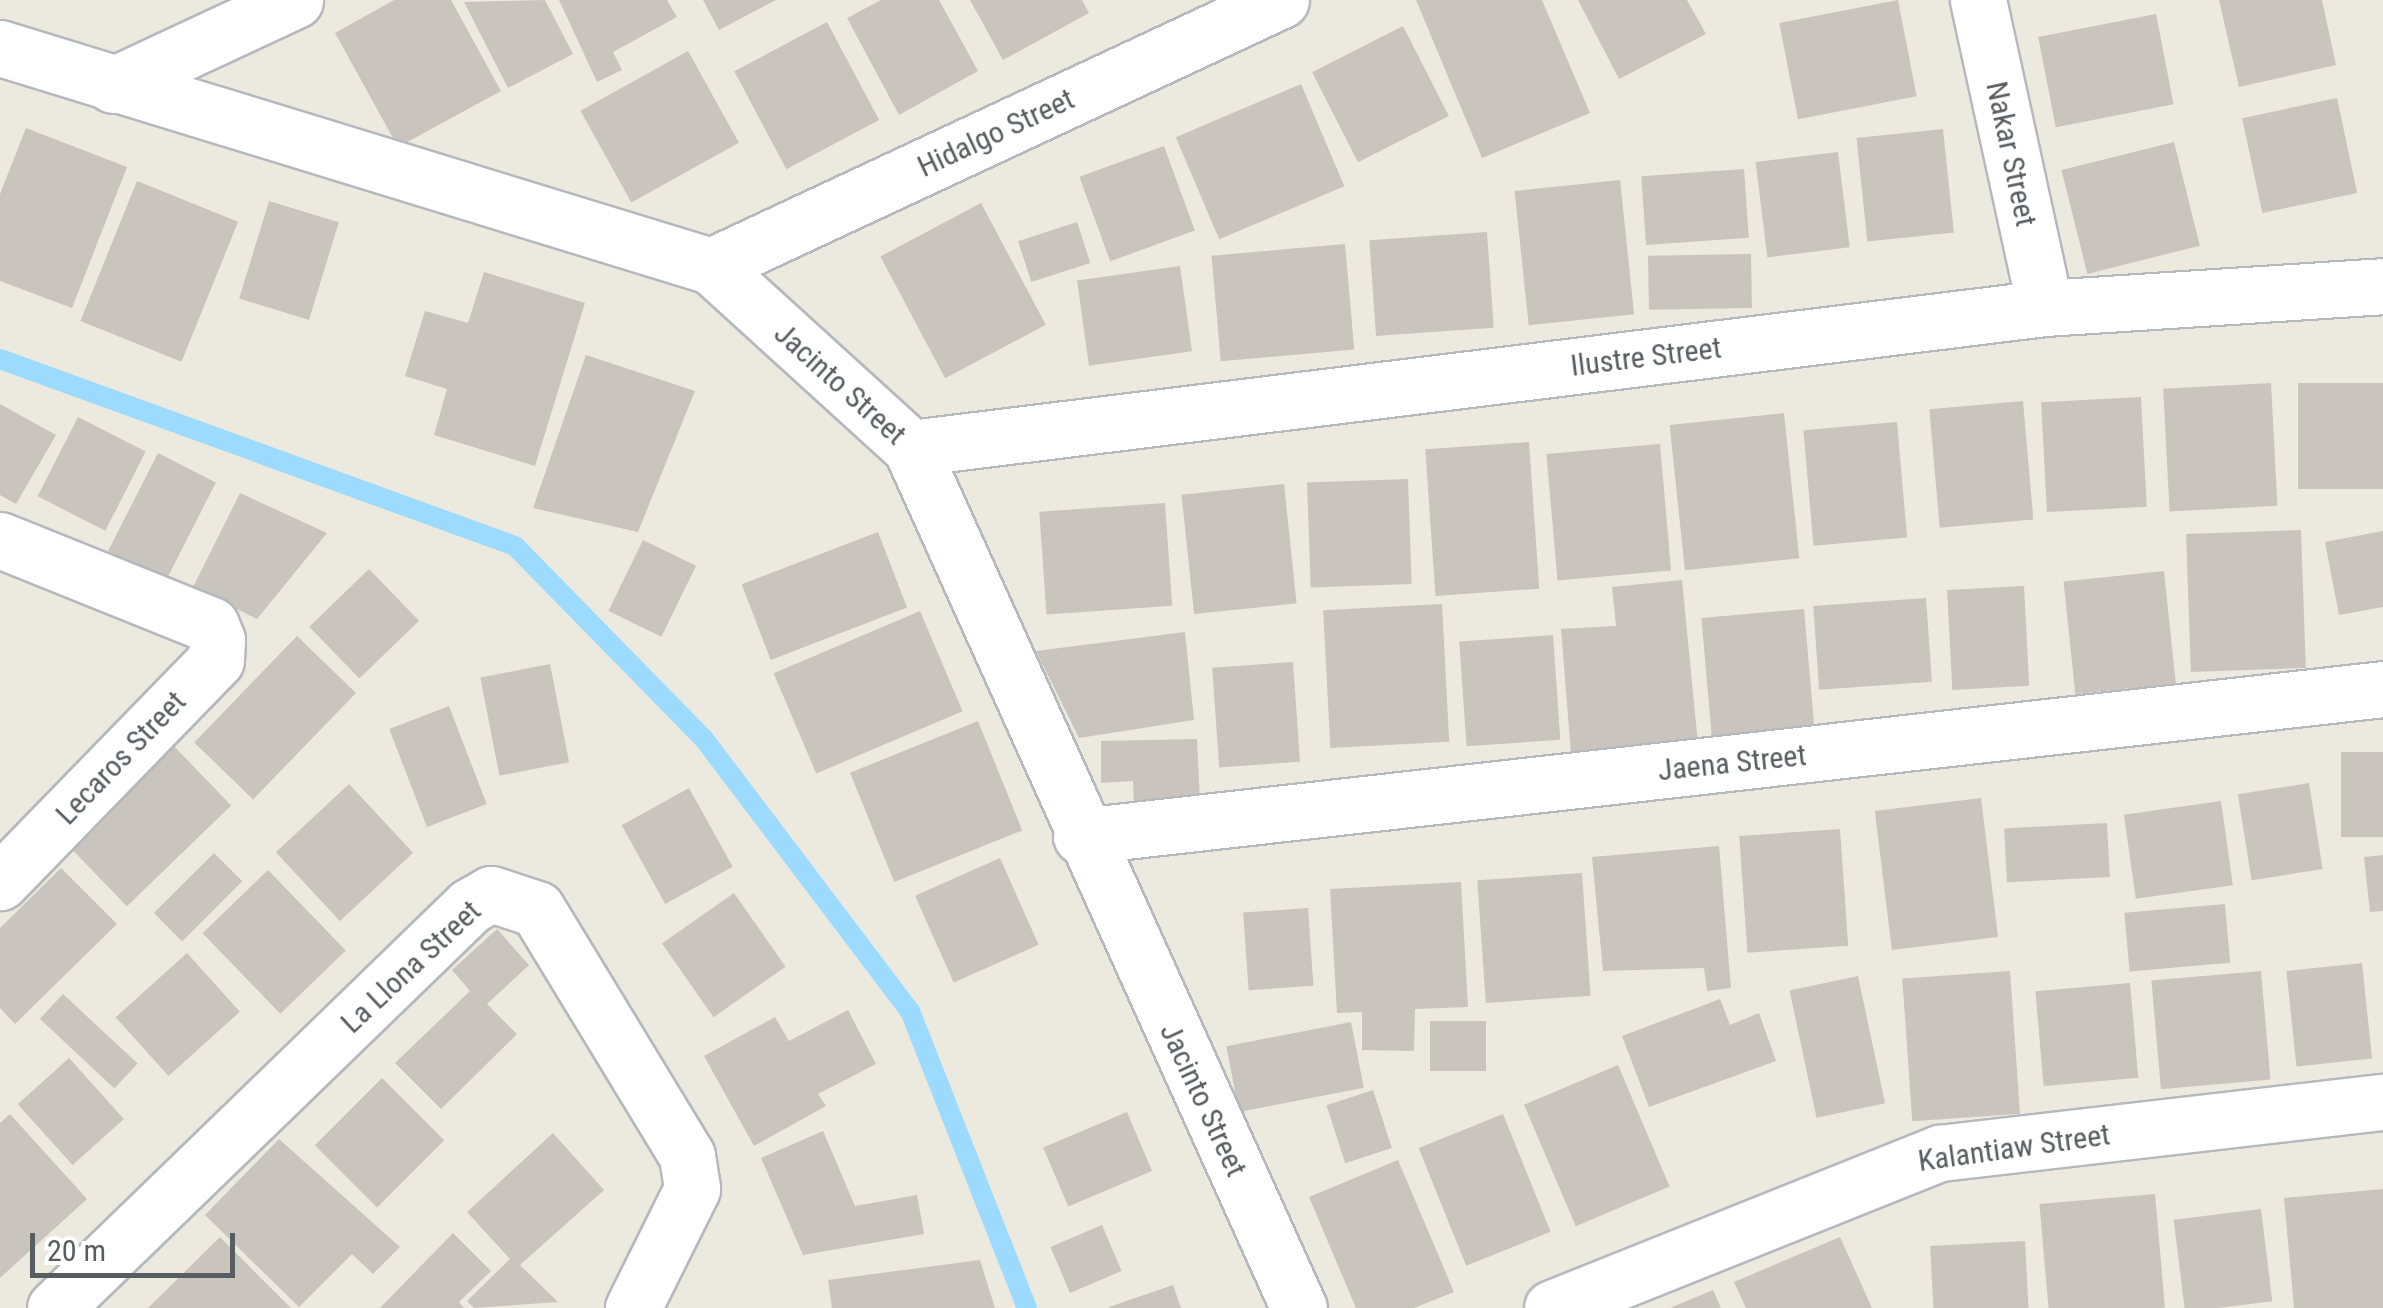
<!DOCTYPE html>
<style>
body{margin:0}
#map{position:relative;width:2383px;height:1308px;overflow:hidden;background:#ece9df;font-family:"Roboto Condensed",sans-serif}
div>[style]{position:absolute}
.stream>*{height:20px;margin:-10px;padding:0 10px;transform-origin:10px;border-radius:10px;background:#9cdaff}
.building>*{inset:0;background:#c9c5be;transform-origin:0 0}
.roads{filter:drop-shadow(2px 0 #b5b8bd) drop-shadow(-2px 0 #b5b8bd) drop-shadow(0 2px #b5b8bd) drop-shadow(0 -2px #b5b8bd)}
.street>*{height:55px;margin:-27.5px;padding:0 27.5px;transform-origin:27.5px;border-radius:27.5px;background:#fff}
span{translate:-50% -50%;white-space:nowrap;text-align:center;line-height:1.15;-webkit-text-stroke:9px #fff;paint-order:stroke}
.street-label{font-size:30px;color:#585d61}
.scale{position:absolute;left:30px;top:1233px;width:205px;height:45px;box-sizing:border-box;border:5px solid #585d61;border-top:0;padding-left:12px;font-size:30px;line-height:35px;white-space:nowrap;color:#585d61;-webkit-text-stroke:8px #fff;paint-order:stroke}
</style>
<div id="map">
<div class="stream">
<i style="left:0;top:359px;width:548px;rotate:19.96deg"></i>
<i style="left:515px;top:546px;width:270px;rotate:45.6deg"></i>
<i style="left:704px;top:739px;width:341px;rotate:52.9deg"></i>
<i style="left:910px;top:1011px;width:319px;rotate:68.5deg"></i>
</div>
<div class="building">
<i style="clip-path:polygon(394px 0,451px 0,501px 91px,398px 147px,335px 33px)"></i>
<i style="clip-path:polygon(545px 0,573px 54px,508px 88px,464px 2px)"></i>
<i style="clip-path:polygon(559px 0,667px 0,677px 17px,613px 52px,622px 70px,597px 82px)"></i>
<i style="clip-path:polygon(703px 0,776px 0,719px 30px)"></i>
<i style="clip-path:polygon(881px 0,939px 0,978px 71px,899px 115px,847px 18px)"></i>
<i style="clip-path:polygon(970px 0,1082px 0,1089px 13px,1003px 60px)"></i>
<i style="clip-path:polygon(1416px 0,1542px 0,1590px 113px,1482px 158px)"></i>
<i style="clip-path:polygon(1578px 0,1687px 0,1706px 34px,1619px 79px)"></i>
<i style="left:1898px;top:0;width:98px;height:121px;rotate:79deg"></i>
<i style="clip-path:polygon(2219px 0,2322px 0,2336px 65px,2239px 87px)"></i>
<i style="left:2156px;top:14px;width:92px;height:120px;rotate:79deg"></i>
<i style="left:827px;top:22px;width:111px;height:105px;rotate:62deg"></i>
<i style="left:1403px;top:26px;width:101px;height:102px;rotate:63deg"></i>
<i style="left:688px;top:51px;width:105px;height:123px;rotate:61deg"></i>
<i style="left:1301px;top:84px;width:111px;height:136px;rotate:67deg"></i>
<i style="left:2337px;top:98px;width:97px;height:97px;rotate:78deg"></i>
<i style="clip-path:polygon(26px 128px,127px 167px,72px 308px,0 281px,0 194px)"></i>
<i style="left:1943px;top:129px;width:104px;height:87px;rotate:84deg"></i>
<i style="left:2174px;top:142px;width:107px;height:116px;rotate:76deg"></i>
<i style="left:1164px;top:146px;width:90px;height:90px;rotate:70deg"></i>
<i style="left:1838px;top:152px;width:96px;height:83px;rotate:83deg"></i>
<i style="left:1744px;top:169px;width:69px;height:103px;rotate:86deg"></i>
<i style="left:1620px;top:180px;width:135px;height:106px;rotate:84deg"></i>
<i style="left:137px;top:181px;width:109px;height:151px;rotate:22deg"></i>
<i style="left:269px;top:201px;width:73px;height:102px;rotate:17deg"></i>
<i style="left:981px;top:203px;width:138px;height:114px;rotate:62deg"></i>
<i style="left:1077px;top:222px;width:43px;height:62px;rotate:72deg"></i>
<i style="left:1487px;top:232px;width:96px;height:118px;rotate:86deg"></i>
<i style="left:1345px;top:244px;width:106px;height:134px;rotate:85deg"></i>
<i style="left:1751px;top:254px;width:54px;height:103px;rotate:89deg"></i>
<i style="left:1180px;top:266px;width:86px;height:104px;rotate:82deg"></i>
<i style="clip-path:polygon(484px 272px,585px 303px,535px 466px,434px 435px,447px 389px,405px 376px,425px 311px,468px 323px)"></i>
<i style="clip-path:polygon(586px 355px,695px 391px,638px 532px,533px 508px)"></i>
<i style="left:2271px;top:383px;width:123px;height:108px;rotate:87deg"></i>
<i style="left:2298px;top:383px;width:85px;height:106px"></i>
<i style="left:2141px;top:397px;width:110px;height:100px;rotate:87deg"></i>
<i style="left:2023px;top:401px;width:119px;height:94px;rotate:85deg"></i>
<i style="clip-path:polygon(0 404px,56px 435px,16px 504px,0 495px)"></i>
<i style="left:1784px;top:413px;width:146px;height:115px;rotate:84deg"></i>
<i style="left:78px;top:417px;width:76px;height:89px;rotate:27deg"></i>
<i style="left:1897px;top:422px;width:116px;height:94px;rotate:85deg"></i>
<i style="left:1529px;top:442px;width:147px;height:104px;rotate:86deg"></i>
<i style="left:1660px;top:444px;width:127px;height:114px;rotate:85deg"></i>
<i style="left:158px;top:453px;width:65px;height:110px;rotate:27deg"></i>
<i style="left:1408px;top:479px;width:105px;height:101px;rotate:88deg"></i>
<i style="left:1284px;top:484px;width:120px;height:103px;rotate:84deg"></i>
<i style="clip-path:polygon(240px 493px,327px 533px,257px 619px,193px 587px)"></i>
<i style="left:1165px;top:503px;width:103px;height:126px;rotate:86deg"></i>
<i style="left:2301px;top:530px;width:138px;height:115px;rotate:88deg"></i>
<i style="clip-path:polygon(2383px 531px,2383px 607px,2339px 615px,2325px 542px)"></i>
<i style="left:878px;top:532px;width:81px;height:146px;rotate:69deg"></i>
<i style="left:643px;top:540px;width:59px;height:79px;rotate:26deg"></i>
<i style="left:369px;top:569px;width:72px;height:83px;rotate:46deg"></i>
<i style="left:2164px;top:571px;width:113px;height:101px;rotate:84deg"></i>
<i style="clip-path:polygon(1682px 580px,1698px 744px,1571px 754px,1561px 629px,1616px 626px,1612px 587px)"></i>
<i style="left:2024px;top:586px;width:100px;height:77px;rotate:87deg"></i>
<i style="left:1926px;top:598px;width:84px;height:113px;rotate:86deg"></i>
<i style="left:1442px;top:604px;width:138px;height:119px;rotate:87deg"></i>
<i style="left:1804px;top:609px;width:119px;height:103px;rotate:85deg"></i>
<i style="left:920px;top:611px;width:109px;height:159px;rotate:67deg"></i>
<i style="clip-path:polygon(1185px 632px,1194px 720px,1079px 738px,1036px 651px)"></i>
<i style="left:1553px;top:635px;width:105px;height:94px;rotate:86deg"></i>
<i style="left:297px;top:636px;width:82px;height:148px;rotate:44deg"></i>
<i style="left:1293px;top:662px;width:100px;height:81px;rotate:86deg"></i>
<i style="left:550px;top:664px;width:100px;height:71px;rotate:79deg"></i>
<i style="left:449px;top:706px;width:105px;height:64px;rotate:69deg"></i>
<i style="left:978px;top:721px;width:118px;height:138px;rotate:68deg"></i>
<i style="clip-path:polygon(1197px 739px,1200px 802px,1134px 805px,1133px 781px,1101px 783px,1101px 741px)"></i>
<i style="left:168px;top:740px;width:91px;height:145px;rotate:46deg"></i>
<i style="left:2383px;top:752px;width:85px;height:42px;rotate:90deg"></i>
<i style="left:2309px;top:783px;width:87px;height:72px;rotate:81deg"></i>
<i style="left:349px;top:784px;width:94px;height:100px;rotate:47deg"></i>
<i style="left:689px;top:788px;width:90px;height:77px;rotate:61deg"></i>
<i style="left:1981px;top:798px;width:140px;height:107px;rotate:83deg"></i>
<i style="left:2221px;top:801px;width:85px;height:98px;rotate:82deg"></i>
<i style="left:2107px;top:823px;width:54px;height:103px;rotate:87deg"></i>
<i style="left:1840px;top:829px;width:117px;height:101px;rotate:86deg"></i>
<i style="clip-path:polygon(1719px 846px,1731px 988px,1707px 991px,1704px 968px,1603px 971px,1592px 857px)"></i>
<i style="left:214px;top:853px;width:40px;height:85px;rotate:45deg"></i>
<i style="clip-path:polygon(2383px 855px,2383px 911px,2370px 912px,2364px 857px)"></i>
<i style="left:1000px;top:858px;width:95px;height:93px;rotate:66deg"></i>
<i style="clip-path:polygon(61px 868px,117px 924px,15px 1024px,0 1008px,0 928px)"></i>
<i style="left:268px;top:870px;width:112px;height:91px;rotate:46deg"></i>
<i style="left:1582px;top:873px;width:123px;height:105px;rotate:86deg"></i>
<i style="clip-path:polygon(1461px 882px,1468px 1007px,1415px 1009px,1414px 1051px,1362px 1050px,1362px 1012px,1337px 1013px,1330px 889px)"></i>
<i style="left:734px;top:893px;width:90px;height:88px;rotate:55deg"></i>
<i style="left:2225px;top:904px;width:59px;height:101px;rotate:85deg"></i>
<i style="left:1308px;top:908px;width:78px;height:65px;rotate:86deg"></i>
<i style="clip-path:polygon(497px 929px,529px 965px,487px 1004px,517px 1034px,441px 1109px,395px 1063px,470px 991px,452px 970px)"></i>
<i style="left:187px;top:953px;width:79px;height:96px;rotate:48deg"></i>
<i style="left:2362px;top:963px;width:96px;height:76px;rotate:84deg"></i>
<i style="left:2010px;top:971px;width:143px;height:108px;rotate:86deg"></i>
<i style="left:2261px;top:971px;width:109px;height:110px;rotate:85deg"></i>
<i style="left:1858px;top:976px;width:130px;height:70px;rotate:78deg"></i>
<i style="left:2130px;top:983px;width:95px;height:95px;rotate:85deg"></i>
<i style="left:63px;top:994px;width:102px;height:34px;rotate:43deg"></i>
<i style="clip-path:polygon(1720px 999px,1730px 1025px,1759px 1013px,1776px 1061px,1649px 1107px,1622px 1036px)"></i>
<i style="clip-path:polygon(848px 1010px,876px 1064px,818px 1094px,826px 1106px,754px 1146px,704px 1056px,775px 1017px,789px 1041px)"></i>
<i style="left:1486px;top:1021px;width:50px;height:56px;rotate:90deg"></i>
<i style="left:1351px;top:1022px;width:67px;height:127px;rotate:79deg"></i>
<i style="left:69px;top:1058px;width:82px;height:69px;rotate:48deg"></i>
<i style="left:1618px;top:1065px;width:132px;height:102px;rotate:67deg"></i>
<i style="left:382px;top:1078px;width:88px;height:95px;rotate:45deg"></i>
<i style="left:1373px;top:1090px;width:61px;height:49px;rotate:72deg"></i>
<i style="left:1127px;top:1112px;width:64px;height:91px;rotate:67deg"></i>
<i style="clip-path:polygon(10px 1114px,87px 1199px,0 1278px,0 1123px)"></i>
<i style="left:1503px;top:1114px;width:127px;height:91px;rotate:68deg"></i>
<i style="clip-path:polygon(823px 1131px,855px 1206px,917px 1195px,924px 1234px,803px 1255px,761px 1158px)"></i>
<i style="clip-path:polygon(553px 1133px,604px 1190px,520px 1265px,558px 1302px,474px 1308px,467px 1301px,510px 1259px,467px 1212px)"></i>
<i style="clip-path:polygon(279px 1139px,400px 1247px,373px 1274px,352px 1254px,299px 1307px,205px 1215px)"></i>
<i style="clip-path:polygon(1398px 1160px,1454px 1292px,1414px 1308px,1356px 1308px,1309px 1197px)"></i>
<i style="clip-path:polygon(2383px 1189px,2383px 1308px,2294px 1308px,2284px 1198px)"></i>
<i style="left:2155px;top:1194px;width:114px;height:116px;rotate:85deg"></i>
<i style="left:2261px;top:1209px;width:93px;height:88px;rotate:83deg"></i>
<i style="left:1102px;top:1225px;width:50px;height:56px;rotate:67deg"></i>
<i style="clip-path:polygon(453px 1233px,491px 1271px,459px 1302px,464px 1308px,380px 1308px)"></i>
<i style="clip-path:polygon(220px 1237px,291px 1308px,148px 1308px)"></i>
<i style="clip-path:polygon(1840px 1237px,1872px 1308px,1746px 1308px,1734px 1282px)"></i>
<i style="left:2025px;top:1241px;width:67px;height:95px;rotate:87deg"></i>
<i style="clip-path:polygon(980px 1260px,995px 1308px,832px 1308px,828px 1280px)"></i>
<i style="clip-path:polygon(1173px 1285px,1181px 1308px,1110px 1308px,1109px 1307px)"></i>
<i style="clip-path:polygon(1713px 1290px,1721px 1308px,1670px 1308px)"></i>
</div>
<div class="roads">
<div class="street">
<i style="left:1978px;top:0;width:315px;rotate:77.7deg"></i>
<i style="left:0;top:48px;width:744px;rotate:17.05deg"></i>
<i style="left:711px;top:266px;width:270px;rotate:42.3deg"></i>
<i style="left:911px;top:448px;width:943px;rotate:65.72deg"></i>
<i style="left:113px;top:85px;width:201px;rotate:-25deg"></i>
<i style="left:711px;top:266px;width:629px;rotate:-25.02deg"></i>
<i style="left:911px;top:448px;width:1143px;rotate:-7.04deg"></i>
<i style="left:2045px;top:308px;width:339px;rotate:-3.7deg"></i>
<i style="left:0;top:540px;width:227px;rotate:21.9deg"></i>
<i style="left:211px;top:625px;width:16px;rotate:68deg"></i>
<i style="left:217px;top:640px;width:20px;rotate:93deg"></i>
<i style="left:216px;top:660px;width:310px;rotate:134.2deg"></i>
<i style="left:1081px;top:836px;width:1310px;rotate:-6.44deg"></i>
<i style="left:55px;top:1308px;width:578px;rotate:-44.09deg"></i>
<i style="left:470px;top:906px;width:24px;rotate:-30deg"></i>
<i style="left:491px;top:894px;width:48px;rotate:18.1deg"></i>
<i style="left:537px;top:909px;width:289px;rotate:58.7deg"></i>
<i style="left:687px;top:1156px;width:33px;rotate:81deg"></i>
<i style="left:692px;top:1189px;width:133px;rotate:116.4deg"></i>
<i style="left:1552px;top:1308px;width:418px;rotate:-21.8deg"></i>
<i style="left:1940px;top:1153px;width:446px;rotate:-6.6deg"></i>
</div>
</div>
<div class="street-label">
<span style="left:996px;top:133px;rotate:-25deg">Hidalgo Street</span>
<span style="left:2011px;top:154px;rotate:78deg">Nakar Street</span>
<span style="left:1646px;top:357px;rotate:-7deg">Ilustre Street</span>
<span style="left:840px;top:384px;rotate:42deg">Jacinto Street</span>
<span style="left:121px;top:758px;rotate:-46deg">Lecaros Street</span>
<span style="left:1732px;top:763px;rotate:-6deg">Jaena Street</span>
<span style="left:411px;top:967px;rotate:-43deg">La Llona Street</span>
<span style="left:1203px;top:1100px;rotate:65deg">Jacinto Street</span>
<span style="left:2014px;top:1148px;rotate:-8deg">Kalantiaw Street</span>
</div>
<div class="scale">20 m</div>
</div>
